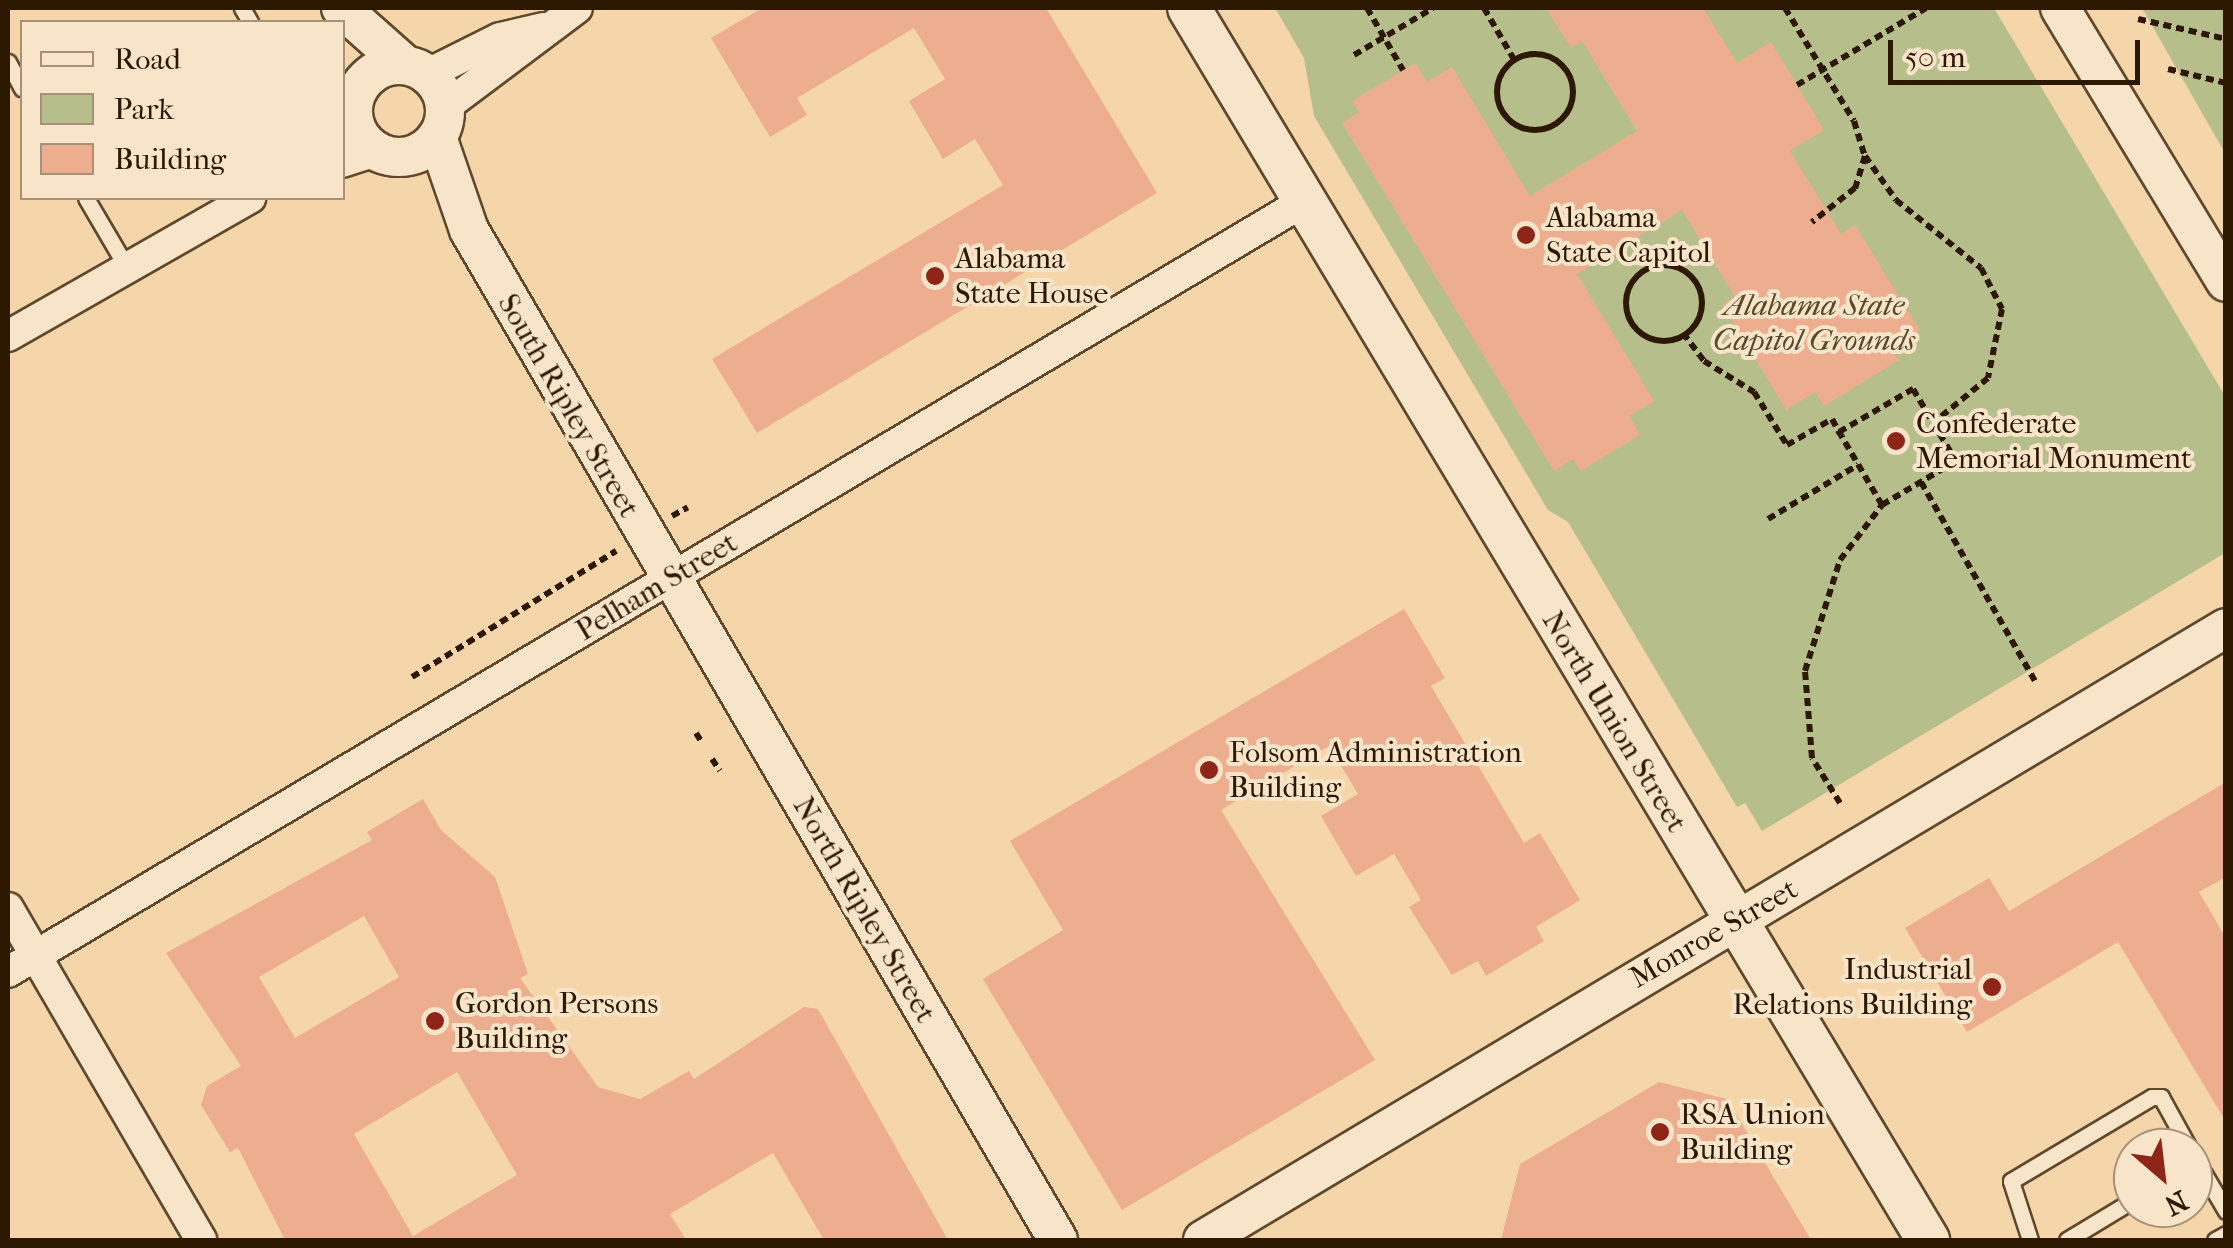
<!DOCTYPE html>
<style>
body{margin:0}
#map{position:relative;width:2233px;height:1248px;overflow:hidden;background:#f5d6aa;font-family:"IM FELL French Canon",serif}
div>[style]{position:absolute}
.green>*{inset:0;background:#b6bf8c}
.building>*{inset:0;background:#ecae8e}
.path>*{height:6px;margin-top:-3px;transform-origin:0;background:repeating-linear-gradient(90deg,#2d1802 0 8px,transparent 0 13px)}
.path>.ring{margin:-3px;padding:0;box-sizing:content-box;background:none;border:6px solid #2d1802;border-radius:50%}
.roads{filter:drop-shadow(2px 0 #5f482c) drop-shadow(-2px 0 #5f482c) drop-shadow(0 2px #5f482c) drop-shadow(0 -2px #5f482c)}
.service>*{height:15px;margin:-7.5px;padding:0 7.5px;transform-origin:7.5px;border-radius:7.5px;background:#f8e4c8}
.minor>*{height:30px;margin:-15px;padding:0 15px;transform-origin:15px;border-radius:15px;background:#f8e4c8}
.tertiary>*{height:38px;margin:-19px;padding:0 19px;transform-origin:19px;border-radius:19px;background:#f8e4c8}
.tertiary>.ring{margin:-19px;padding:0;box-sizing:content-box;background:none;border:38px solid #f8e4c8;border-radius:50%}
.secondary>*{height:42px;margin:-21px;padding:0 21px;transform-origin:21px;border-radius:21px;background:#f8e4c8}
.dots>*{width:28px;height:28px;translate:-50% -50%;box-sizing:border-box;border:5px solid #f8e4c8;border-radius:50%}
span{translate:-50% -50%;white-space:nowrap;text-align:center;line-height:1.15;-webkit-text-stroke:8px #f8e4c8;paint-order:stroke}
.poi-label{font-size:30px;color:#2d1802}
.left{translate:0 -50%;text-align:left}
.right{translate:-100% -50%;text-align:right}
.park-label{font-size:30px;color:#564a2b;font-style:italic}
.street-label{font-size:30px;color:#2d1802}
.frame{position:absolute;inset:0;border:10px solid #2d1802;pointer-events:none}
.legend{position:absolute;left:20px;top:20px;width:325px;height:180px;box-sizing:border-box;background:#f8e4c8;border:2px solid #a79279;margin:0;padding:12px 18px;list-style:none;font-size:30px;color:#2d1802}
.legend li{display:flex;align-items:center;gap:20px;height:50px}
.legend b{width:50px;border:2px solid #a79279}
.north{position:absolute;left:2113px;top:1128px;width:100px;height:100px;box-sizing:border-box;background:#f8e4c8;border:2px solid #a79279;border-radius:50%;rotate:152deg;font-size:28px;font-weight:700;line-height:40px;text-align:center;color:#2d1802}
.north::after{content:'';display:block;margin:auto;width:35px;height:45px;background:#8f2418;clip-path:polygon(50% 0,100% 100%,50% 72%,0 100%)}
.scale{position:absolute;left:1888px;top:40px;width:252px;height:45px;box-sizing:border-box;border:5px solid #2d1802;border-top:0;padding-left:12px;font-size:30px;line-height:35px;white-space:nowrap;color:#2d1802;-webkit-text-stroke:8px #f8e4c8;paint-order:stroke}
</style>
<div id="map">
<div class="green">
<i style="clip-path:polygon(1275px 8px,1994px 8px,2225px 396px,2225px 553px,1762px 831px,1745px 803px,1737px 807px,1568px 522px,1548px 510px,1314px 116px,1304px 58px)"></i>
<i style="clip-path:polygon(2142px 8px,2225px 8px,2225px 153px)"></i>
</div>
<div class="building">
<i style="clip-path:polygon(762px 8px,1046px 8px,1157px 193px,757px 433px,712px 359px,1003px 185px,975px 139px,943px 159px,909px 101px,945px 79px,914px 28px,797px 98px,807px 115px,770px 137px,711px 38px)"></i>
<i style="clip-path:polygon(1546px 8px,1703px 8px,1737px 63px,1771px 42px,1824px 130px,1790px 151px,1841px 234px,1855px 225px,1920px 331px,1892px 348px,1899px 360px,1824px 406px,1815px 392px,1786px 410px,1722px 304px,1735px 297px,1682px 210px,1577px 274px,1654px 401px,1629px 416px,1640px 435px,1580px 471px,1573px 459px,1554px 471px,1342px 123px,1359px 112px,1352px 101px,1415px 63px,1427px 82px,1452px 67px,1530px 196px,1637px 131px,1582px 41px,1571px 48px)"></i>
<i style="clip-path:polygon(1404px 609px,1445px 678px,1431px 686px,1524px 843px,1540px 833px,1580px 900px,1536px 927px,1544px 941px,1486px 976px,1478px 961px,1452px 975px,1409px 907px,1421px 900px,1394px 854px,1356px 876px,1321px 816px,1358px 794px,1329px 746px,1221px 810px,1375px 1060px,1122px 1210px,983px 979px,1063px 930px,1010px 841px)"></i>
<i style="clip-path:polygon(2226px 782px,2226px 877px,2199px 892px,2226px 938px,2226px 1122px,2118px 942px,1967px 1032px,1905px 928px,1989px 878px,2009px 911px)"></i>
<i style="clip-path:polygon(evenodd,423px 799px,441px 830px,495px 877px,528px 974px,520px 978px,598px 1087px,640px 1099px,689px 1071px,694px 1079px,804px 1007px,818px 1009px,948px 1240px,824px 1240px,773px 1153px,670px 1214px,686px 1240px,285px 1240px,238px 1148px,230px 1152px,201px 1105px,207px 1086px,241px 1066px,166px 953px,372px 840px,367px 832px,423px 799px,364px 916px,399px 977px,295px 1038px,259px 977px,364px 916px,423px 799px,457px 1072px,517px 1175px,413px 1236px,354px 1134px,457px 1072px)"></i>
<i style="clip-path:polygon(1659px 1082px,1727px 1099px,1811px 1240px,1501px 1240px,1520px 1164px)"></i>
</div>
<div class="path">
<i style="left:1367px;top:8px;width:72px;rotate:59.9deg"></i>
<i style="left:1484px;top:8px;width:64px;rotate:59.8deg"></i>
<i style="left:1785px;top:8px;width:132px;rotate:58.6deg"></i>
<i style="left:1854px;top:121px;width:37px;rotate:73deg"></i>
<i style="left:1865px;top:156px;width:34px;rotate:107deg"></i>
<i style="left:1855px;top:188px;width:55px;rotate:141.7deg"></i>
<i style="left:2138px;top:19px;width:90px;rotate:12.8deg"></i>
<i class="ring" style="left:1497px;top:54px;width:70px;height:70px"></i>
<i style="left:1354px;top:55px;width:92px;rotate:-30.7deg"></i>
<i style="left:2168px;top:69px;width:60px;rotate:13.6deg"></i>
<i style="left:1797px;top:85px;width:150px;rotate:-30.8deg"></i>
<i style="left:1865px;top:156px;width:54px;rotate:54.8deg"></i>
<i style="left:1896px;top:200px;width:109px;rotate:38.7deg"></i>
<i style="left:1981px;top:268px;width:46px;rotate:62.9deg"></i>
<i style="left:2002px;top:309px;width:70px;rotate:101.5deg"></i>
<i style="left:1988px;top:378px;width:71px;rotate:140.7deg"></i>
<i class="ring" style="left:1626px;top:265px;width:70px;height:70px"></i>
<i style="left:1683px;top:333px;width:35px;rotate:53deg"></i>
<i style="left:1704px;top:361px;width:59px;rotate:31.8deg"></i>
<i style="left:1754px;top:392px;width:62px;rotate:58.1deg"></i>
<i style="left:1787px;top:445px;width:52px;rotate:-30deg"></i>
<i style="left:1832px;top:419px;width:15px;rotate:62deg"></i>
<i style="left:1913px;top:389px;width:84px;rotate:59.2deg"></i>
<i style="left:1956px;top:461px;width:86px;rotate:149.3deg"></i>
<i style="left:1882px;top:505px;width:85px;rotate:-120.5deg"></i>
<i style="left:1839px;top:432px;width:86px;rotate:-30.2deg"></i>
<i style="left:1921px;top:482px;width:229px;rotate:60.2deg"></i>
<i style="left:672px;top:516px;width:18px;rotate:-29deg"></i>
<i style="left:1768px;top:519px;width:105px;rotate:-31deg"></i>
<i style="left:412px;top:677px;width:240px;rotate:-31.7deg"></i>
<i style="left:696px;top:733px;width:9px;rotate:58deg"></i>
<i style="left:712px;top:759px;width:14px;rotate:56deg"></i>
<i style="left:1840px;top:803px;width:53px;rotate:-121.9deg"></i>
<i style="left:1812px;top:758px;width:87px;rotate:-94.6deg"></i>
<i style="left:1805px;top:671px;width:116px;rotate:-72.5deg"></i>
<i style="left:1840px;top:560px;width:69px;rotate:-52.6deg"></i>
</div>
<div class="roads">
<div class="service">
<i style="left:242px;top:8px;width:16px;rotate:60deg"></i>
<i style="left:8px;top:62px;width:30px;rotate:62deg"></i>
<i style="left:86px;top:198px;width:81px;rotate:59.6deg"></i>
<i style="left:2193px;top:1155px;width:65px;rotate:59.5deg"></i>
<i style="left:2030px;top:1240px;width:62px;rotate:-107.9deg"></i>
<i style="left:2011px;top:1181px;width:164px;rotate:-30.8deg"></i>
<i style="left:2152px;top:1097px;width:9px"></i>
<i style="left:2161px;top:1097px;width:58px;rotate:61.2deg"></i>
<i style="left:2067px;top:1240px;width:77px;rotate:-31.2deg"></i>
<i style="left:2215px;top:1240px;width:13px;rotate:-29deg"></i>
</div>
<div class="minor">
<i style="left:428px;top:74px;width:80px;rotate:-26.6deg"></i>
<i style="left:500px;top:38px;width:44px;rotate:-13.1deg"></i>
<i style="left:445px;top:107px;width:165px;rotate:-36.9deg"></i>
<i style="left:342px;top:124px;width:14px;rotate:-36deg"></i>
<i style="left:342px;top:162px;width:35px;rotate:-18deg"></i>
<i style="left:8px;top:336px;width:279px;rotate:-29.7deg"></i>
<i style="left:8px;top:908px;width:384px;rotate:59.8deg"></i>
<i style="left:8px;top:972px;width:1509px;rotate:-30.73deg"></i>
</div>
<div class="tertiary">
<i style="left:341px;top:8px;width:84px;rotate:41.6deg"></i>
<i style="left:2060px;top:8px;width:320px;rotate:58.8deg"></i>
<i class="ring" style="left:353px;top:65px;width:54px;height:54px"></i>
<i style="left:437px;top:137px;width:98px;rotate:71deg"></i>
<i style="left:469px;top:230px;width:1169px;rotate:59.75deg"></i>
<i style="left:1203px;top:1240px;width:1192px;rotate:-30.89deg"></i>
</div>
<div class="secondary">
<i style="left:1189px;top:8px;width:1437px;rotate:59.04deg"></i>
</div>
</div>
<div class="dots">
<i style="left:1526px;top:235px;background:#8f2418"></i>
<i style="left:935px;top:276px;background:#8f2418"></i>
<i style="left:1896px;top:441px;background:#8f2418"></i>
<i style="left:1209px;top:770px;background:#8f2418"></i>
<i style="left:1992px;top:987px;background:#8f2418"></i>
<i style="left:435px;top:1021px;background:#8f2418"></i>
<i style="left:1660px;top:1132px;background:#8f2418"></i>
</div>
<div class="poi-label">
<span class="left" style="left:1546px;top:235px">Alabama<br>State Capitol</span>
<span class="left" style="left:955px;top:276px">Alabama<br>State House</span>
<span class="left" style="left:1916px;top:441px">Confederate<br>Memorial Monument</span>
<span class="left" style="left:1229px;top:770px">Folsom Administration<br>Building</span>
<span class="right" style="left:1972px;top:987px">Industrial<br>Relations Building</span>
<span class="left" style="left:455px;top:1021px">Gordon Persons<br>Building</span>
<span class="left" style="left:1680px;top:1132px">RSA Union<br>Building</span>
</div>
<div class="park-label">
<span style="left:1814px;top:323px">Alabama State<br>Capitol Grounds</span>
</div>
<div class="street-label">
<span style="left:568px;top:406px;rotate:60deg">South Ripley Street</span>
<span style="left:657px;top:587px;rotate:-31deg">Pelham Street</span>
<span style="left:1614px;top:722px;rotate:59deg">North Union Street</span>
<span style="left:864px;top:910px;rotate:60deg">North Ripley Street</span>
<span style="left:1714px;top:934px;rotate:-30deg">Monroe Street</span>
</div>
<div class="frame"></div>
<ul class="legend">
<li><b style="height:12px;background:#f8e4c8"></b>Road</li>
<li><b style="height:28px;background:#b6bf8c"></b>Park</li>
<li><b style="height:28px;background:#ecae8e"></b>Building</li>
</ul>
<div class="north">N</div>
<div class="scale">50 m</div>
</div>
